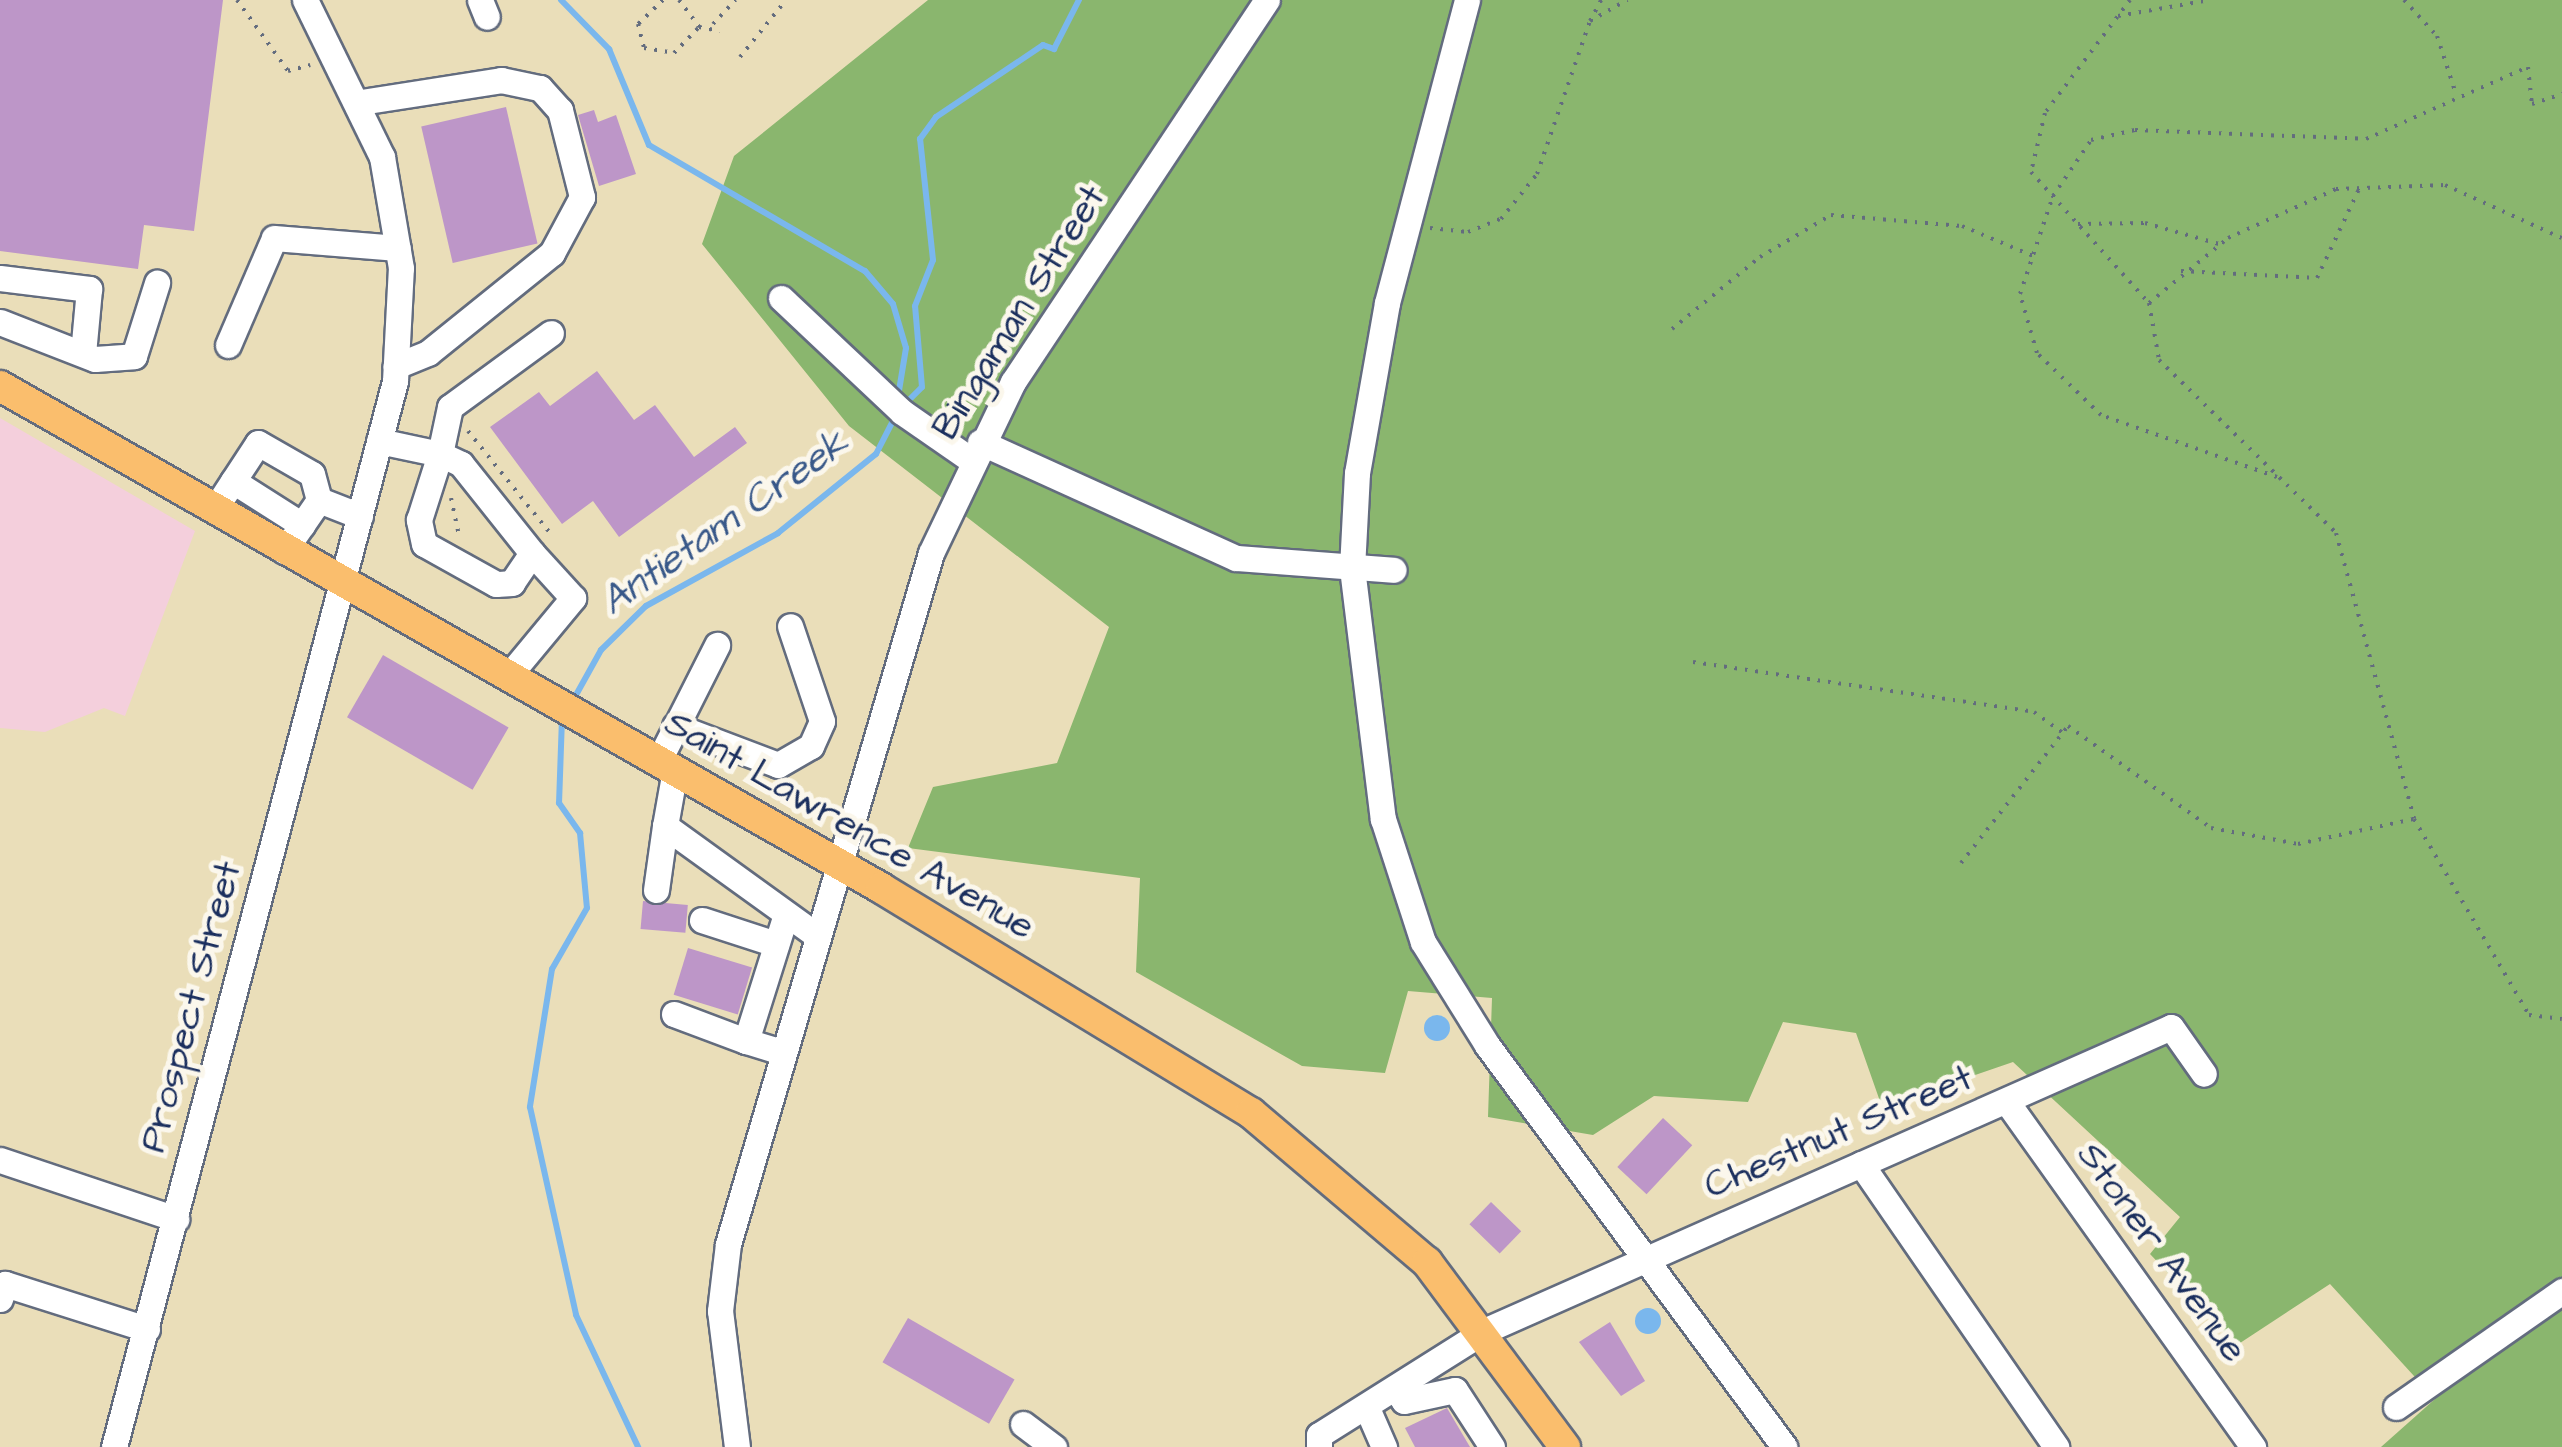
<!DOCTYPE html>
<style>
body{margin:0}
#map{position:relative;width:2562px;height:1447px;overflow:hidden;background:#eadeb9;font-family:"Architects Daughter",sans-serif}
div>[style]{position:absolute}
.built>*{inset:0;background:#f4cfdc}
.forest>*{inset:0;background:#8ab66e}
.water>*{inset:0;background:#7ab7ed}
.round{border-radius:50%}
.stream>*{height:6px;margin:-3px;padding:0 3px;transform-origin:3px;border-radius:3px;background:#7ab7ed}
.building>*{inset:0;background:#bd96c8;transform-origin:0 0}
.path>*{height:4px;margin-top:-2px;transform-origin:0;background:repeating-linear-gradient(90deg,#636c7e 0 2.5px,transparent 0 10.5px)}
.roads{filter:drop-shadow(2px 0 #636c7e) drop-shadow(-2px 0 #636c7e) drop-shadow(0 2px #636c7e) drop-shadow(0 -2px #636c7e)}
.minor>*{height:25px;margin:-12.5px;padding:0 12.5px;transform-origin:12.5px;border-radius:12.5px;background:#fff}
.major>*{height:30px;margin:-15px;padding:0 15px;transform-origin:15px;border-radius:15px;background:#fabe6d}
span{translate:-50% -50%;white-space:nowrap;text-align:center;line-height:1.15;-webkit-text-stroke:10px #fbf7ec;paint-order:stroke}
.street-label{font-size:38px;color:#1b2f5e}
.water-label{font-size:40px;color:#385889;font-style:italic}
</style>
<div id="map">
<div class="built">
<i style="clip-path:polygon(0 418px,195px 531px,125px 716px,104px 708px,45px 732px,0 728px)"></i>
</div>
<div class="forest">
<i style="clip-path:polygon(928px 0,2562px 0,2562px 1447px,2381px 1447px,2435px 1399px,2330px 1284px,2237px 1345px,2150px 1254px,2180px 1217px,2013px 1062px,1882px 1107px,1856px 1033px,1783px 1022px,1748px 1102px,1654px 1096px,1593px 1135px,1488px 1117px,1492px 998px,1408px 991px,1385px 1073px,1302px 1066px,1136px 972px,1140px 878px,908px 848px,933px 787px,1057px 763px,1109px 627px,849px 426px,702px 244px,734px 156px)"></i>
</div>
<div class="water">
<i class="round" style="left:1424px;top:1015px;width:26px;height:26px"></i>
<i class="round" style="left:1635px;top:1308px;width:26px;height:26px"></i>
</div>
<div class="stream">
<i style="left:561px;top:0;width:69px;rotate:45.6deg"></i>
<i style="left:609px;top:49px;width:104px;rotate:67.4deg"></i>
<i style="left:649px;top:145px;width:250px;rotate:30.3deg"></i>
<i style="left:865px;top:271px;width:43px;rotate:49.7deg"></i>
<i style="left:893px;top:304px;width:46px;rotate:73.5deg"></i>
<i style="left:906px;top:348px;width:50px;rotate:99.3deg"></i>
<i style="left:904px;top:405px;width:25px;rotate:-45deg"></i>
<i style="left:922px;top:387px;width:81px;rotate:-94.9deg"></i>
<i style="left:915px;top:306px;width:49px;rotate:-68.6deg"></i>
<i style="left:933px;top:260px;width:122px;rotate:-96.1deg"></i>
<i style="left:920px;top:139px;width:27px;rotate:-54deg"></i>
<i style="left:936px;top:117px;width:129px;rotate:-33.9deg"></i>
<i style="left:1043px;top:45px;width:12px;rotate:20deg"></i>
<i style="left:1054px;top:49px;width:55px;rotate:-63deg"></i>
<i style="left:571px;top:704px;width:62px;rotate:-60.9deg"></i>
<i style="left:601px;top:650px;width:63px;rotate:-44.4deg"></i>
<i style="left:646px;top:606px;width:151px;rotate:-28.9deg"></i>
<i style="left:778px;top:533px;width:126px;rotate:-38.9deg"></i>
<i style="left:876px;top:454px;width:44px;rotate:-62.9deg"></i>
<i style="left:562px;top:718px;width:85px;rotate:92deg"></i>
<i style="left:559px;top:803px;width:37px;rotate:55deg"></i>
<i style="left:580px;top:833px;width:75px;rotate:84.7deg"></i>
<i style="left:587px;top:908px;width:70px;rotate:119.8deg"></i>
<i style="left:552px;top:969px;width:140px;rotate:99.1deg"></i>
<i style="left:530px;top:1107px;width:213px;rotate:77.5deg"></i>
<i style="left:576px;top:1315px;width:146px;rotate:64.8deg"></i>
</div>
<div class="building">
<i style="clip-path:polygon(0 0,223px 0,194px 231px,144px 225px,138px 269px,0 251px)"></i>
<i style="left:506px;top:107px;width:140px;height:87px;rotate:77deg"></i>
<i style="clip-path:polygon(594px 110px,598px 122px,616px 115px,636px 174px,599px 186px,578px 115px)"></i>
<i style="clip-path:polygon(597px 371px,634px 420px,655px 405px,694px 457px,735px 427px,747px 443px,619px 537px,593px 501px,562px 524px,490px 427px,539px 392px,550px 406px)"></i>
<i style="left:383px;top:655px;width:145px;height:72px;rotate:30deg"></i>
<i style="left:643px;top:901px;width:45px;height:28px;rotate:5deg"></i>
<i style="left:688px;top:948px;width:67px;height:49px;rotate:17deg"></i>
<i style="left:1663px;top:1118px;width:40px;height:67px;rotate:43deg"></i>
<i style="left:1491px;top:1202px;width:42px;height:31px;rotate:44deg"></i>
<i style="left:908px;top:1318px;width:123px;height:51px;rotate:30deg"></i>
<i style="clip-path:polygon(1610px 1322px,1645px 1381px,1621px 1396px,1579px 1342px)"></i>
<i style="clip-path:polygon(1447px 1408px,1470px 1447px,1415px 1447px,1405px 1428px)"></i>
</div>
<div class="path">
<i style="left:237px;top:0;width:87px;rotate:54.3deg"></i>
<i style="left:288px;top:71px;width:23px;rotate:-15deg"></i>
<i style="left:663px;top:0;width:35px;rotate:136deg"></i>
<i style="left:638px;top:24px;width:25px;rotate:76deg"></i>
<i style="left:644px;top:48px;width:30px;rotate:9deg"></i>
<i style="left:674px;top:53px;width:36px;rotate:-46deg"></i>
<i style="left:679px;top:0;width:34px;rotate:53deg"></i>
<i style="left:699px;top:27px;width:21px;rotate:11deg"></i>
<i style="left:2130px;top:0;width:141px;rotate:127deg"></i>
<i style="left:2045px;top:113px;width:61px;rotate:103.3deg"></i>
<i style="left:2031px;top:172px;width:176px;rotate:48deg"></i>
<i style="left:2149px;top:303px;width:58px;rotate:80deg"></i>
<i style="left:2159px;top:360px;width:248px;rotate:44.3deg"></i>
<i style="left:2336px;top:533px;width:296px;rotate:74.7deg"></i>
<i style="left:2414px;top:819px;width:227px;rotate:59.6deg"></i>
<i style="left:2529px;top:1015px;width:33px;rotate:7deg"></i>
<i style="left:2404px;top:0;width:49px;rotate:47.5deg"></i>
<i style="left:2437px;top:36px;width:61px;rotate:71.9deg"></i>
<i style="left:2118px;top:16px;width:93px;rotate:-9.9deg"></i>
<i style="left:1590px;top:21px;width:24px;rotate:-62deg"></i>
<i style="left:713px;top:24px;width:33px;rotate:-47deg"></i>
<i style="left:740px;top:57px;width:73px;rotate:-51.1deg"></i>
<i style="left:2078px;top:224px;width:67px;rotate:-0.9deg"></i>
<i style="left:2145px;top:223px;width:77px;rotate:15.8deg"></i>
<i style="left:1430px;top:228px;width:38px;rotate:6deg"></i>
<i style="left:1468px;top:232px;width:35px;rotate:-22deg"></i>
<i style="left:1501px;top:219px;width:58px;rotate:-51.3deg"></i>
<i style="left:1537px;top:174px;width:162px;rotate:-70.9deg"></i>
<i style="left:1590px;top:21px;width:43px;rotate:-29.6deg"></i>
<i style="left:2181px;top:271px;width:136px;rotate:2.9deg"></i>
<i style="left:2317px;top:278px;width:101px;rotate:-64.7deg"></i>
<i style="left:2149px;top:303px;width:102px;rotate:-39.4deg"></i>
<i style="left:2228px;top:238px;width:119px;rotate:-24.4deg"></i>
<i style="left:2336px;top:189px;width:109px;rotate:-2.1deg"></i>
<i style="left:2445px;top:185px;width:128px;rotate:24.4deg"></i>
<i style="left:1672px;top:329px;width:114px;rotate:-39.3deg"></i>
<i style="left:1760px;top:257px;width:82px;rotate:-30.6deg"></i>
<i style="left:1831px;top:215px;width:131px;rotate:4.8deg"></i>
<i style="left:1962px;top:226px;width:77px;rotate:22.9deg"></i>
<i style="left:468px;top:431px;width:131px;rotate:51.2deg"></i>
<i style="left:2277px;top:477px;width:187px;rotate:-160.6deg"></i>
<i style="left:2101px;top:415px;width:89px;rotate:-135.9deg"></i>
<i style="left:2037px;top:353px;width:61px;rotate:-106.1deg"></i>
<i style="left:2020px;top:294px;width:103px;rotate:-71.4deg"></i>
<i style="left:2053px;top:196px;width:68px;rotate:-55.8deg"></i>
<i style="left:2091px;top:140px;width:45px;rotate:-12.8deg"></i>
<i style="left:2135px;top:130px;width:231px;rotate:2.2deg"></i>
<i style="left:2366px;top:139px;width:177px;rotate:-24deg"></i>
<i style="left:2528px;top:67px;width:37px;rotate:84deg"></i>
<i style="left:2532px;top:104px;width:32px;rotate:-18deg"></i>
<i style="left:451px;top:498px;width:40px;rotate:78deg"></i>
<i style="left:1693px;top:662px;width:345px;rotate:8.3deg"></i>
<i style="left:2034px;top:712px;width:36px;rotate:36deg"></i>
<i style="left:1961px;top:863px;width:174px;rotate:-52deg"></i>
<i style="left:2068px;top:726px;width:176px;rotate:35.5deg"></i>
<i style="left:2211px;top:828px;width:88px;rotate:10.4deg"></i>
<i style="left:2298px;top:844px;width:119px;rotate:-12.2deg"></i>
</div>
<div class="roads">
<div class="minor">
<i style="left:480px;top:0;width:18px;rotate:68deg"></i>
<i style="left:1467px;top:0;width:313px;rotate:104.8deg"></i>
<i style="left:1387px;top:303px;width:173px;rotate:100deg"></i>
<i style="left:1357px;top:473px;width:95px;rotate:93deg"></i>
<i style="left:1352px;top:568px;width:253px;rotate:83deg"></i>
<i style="left:1383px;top:819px;width:129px;rotate:72deg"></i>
<i style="left:1423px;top:942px;width:121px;rotate:58.1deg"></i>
<i style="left:1487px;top:1045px;width:500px;rotate:53.5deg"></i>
<i style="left:361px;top:102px;width:142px;rotate:-8.9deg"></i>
<i style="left:501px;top:80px;width:40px;rotate:12deg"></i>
<i style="left:540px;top:88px;width:30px;rotate:48deg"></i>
<i style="left:560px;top:110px;width:90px;rotate:75.8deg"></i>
<i style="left:582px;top:197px;width:64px;rotate:118.2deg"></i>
<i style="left:552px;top:253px;width:159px;rotate:141.1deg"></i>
<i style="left:428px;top:353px;width:35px;rotate:158deg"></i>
<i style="left:0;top:278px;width:90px;rotate:7deg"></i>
<i style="left:89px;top:289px;width:65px;rotate:95.3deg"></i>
<i style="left:781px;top:298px;width:166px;rotate:43.3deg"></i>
<i style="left:902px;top:412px;width:84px;rotate:34.8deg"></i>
<i style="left:0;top:322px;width:102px;rotate:21.3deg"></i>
<i style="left:95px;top:359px;width:39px;rotate:-4deg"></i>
<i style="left:134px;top:356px;width:77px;rotate:-72.5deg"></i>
<i style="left:228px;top:345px;width:116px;rotate:-66.7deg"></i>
<i style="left:274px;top:238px;width:124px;rotate:4.6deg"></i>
<i style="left:379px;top:441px;width:62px;rotate:12deg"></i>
<i style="left:440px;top:454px;width:48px;rotate:-78deg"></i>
<i style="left:450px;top:407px;width:125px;rotate:-36.2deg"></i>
<i style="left:980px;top:442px;width:281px;rotate:24.4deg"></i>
<i style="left:1236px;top:558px;width:158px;rotate:4.3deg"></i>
<i style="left:440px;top:454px;width:23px;rotate:25deg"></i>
<i style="left:461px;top:464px;width:114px;rotate:51.4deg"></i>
<i style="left:532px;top:553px;width:36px;rotate:124deg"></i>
<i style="left:512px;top:583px;width:16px;rotate:176deg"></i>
<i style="left:496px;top:584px;width:82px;rotate:-150.9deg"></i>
<i style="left:424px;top:544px;width:25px;rotate:-102deg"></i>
<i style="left:419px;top:520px;width:69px;rotate:-72.3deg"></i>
<i style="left:233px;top:481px;width:82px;rotate:32.5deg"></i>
<i style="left:214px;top:510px;width:80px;rotate:-56.7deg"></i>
<i style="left:258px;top:443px;width:62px;rotate:29.9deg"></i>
<i style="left:312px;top:474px;width:27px;rotate:75deg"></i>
<i style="left:284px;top:551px;width:62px;rotate:-55.5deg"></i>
<i style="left:319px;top:500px;width:44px;rotate:21.3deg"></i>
<i style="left:510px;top:674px;width:99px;rotate:-50.3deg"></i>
<i style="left:573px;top:598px;width:61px;rotate:-132.3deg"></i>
<i style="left:675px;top:726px;width:110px;rotate:20.7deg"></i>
<i style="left:778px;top:765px;width:38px;rotate:-30deg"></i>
<i style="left:811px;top:746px;width:27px;rotate:-66deg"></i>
<i style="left:822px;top:721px;width:100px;rotate:-108.6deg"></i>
<i style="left:659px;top:760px;width:129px;rotate:-63.2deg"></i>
<i style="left:675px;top:770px;width:57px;rotate:100.1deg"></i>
<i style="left:665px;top:826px;width:186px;rotate:35.8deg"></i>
<i style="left:656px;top:890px;width:65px;rotate:-82deg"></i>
<i style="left:702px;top:920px;width:78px;rotate:18deg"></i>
<i style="left:674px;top:1014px;width:77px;rotate:20.6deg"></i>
<i style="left:782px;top:1052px;width:38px;rotate:-163deg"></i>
<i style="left:746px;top:1041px;width:130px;rotate:-72.5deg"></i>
<i style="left:2007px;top:1102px;width:424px;rotate:54.5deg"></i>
<i style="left:0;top:1160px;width:186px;rotate:18.5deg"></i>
<i style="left:1861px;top:1164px;width:344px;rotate:55.4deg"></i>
<i style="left:0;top:1299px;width:16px;rotate:-72deg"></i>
<i style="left:5px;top:1284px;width:149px;rotate:17.6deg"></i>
<i style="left:1397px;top:1391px;width:12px;rotate:55deg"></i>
<i style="left:1404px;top:1401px;width:52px;rotate:-12.2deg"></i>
<i style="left:1455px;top:1390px;width:68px;rotate:57deg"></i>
<i style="left:2396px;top:1407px;width:203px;rotate:-34.9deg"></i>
<i style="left:1367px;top:1408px;width:43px;rotate:66.4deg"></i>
<i style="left:1023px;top:1424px;width:39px;rotate:37deg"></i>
<i style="left:114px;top:1447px;width:1102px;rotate:-75.23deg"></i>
<i style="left:395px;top:381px;width:113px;rotate:-87deg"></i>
<i style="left:401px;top:268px;width:113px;rotate:-99.7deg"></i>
<i style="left:382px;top:157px;width:175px;rotate:-116.1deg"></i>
<i style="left:737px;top:1447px;width:137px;rotate:-97.1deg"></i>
<i style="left:720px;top:1311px;width:67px;rotate:-83.2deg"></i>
<i style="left:728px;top:1244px;width:720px;rotate:-73.63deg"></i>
<i style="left:931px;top:553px;width:190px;rotate:-64.4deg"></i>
<i style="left:1013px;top:382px;width:459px;rotate:-56.4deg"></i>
<i style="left:1319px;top:1447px;width:12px;rotate:-90deg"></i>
<i style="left:1319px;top:1435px;width:195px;rotate:-32.2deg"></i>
<i style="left:1484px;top:1331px;width:751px;rotate:-23.87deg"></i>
<i style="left:2171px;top:1027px;width:57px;rotate:54.9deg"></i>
</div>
<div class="major">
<i style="left:0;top:386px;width:1014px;rotate:29.67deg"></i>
<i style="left:881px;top:888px;width:433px;rotate:31.3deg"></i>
<i style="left:1251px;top:1113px;width:231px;rotate:40.3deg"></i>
<i style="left:1427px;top:1262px;width:231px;rotate:53.3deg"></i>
</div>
</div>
<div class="street-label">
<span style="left:1020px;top:313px;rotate:-58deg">Bingaman Street</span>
<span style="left:849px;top:826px;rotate:30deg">Saint Lawrence Avenue</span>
<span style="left:192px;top:1007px;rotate:-75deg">Prospect Street</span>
<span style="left:1839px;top:1133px;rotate:-23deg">Chestnut Street</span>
<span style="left:2161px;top:1253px;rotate:54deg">Stoner Avenue</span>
</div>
<div class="water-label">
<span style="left:725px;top:523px;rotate:-35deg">Antietam Creek</span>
</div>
</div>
